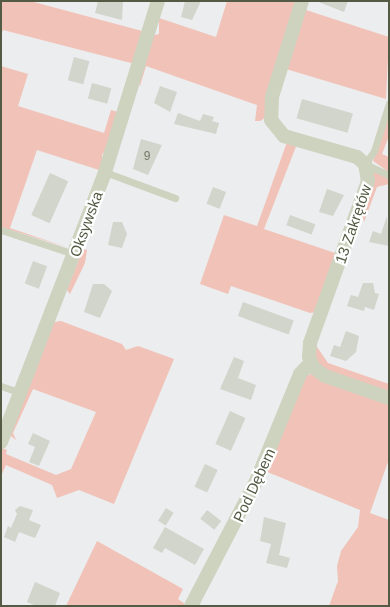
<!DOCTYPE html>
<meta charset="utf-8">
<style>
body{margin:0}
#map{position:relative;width:390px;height:607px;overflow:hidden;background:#ecedef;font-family:Helvetica,sans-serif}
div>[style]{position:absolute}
.green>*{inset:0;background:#f1c2b7}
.building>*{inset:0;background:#d1d5cb;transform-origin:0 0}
.service>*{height:7px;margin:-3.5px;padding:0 3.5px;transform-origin:3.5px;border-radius:3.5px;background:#cdd3bf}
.minor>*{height:14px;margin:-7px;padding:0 7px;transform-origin:7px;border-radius:7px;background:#cdd3bf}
span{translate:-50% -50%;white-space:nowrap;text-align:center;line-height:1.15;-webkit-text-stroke:4.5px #fff;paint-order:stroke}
.number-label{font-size:12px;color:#737a66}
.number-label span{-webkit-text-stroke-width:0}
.street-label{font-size:15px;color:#545b44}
.frame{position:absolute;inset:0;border:2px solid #545b44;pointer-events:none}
</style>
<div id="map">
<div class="green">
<i style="clip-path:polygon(1px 1px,30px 1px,146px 32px,135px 64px,3px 30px,1px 35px)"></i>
<i style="clip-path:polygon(227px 1px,297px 1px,265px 118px,260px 121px,255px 121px,257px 105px,146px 66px,140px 86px,138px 83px,151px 36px,159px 34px,159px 18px,216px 37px)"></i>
<i style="clip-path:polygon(306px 10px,389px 37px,386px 99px,286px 69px)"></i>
<i style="clip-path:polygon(1px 66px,28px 74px,18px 106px,104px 133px,111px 110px,118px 112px,114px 137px,102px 155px,102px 171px,37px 150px,10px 228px,69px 248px,1px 227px)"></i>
<i style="clip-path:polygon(389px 114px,389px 136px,382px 154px,389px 157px,389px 172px,373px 161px)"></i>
<i style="clip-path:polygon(287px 142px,297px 144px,264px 229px,338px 254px,316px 312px,310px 313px,231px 286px,228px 294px,200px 284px,224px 215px,257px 226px)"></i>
<i style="clip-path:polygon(372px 170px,389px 178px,389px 184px,377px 187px,364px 222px,362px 215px)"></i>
<i style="clip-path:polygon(83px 249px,87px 250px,85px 263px,70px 294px,67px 290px)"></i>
<i style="clip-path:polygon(61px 321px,122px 344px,126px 350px,138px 346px,174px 359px,114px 504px,79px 490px,57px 498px,52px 485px,6px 465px,1px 476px,2px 448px,7px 450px,6px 454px,56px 475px,71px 469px,96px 412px,33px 389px,13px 433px,16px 440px,8px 434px,54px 322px)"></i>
<i style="clip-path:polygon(315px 344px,328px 363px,389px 384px,389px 394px,327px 374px,314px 357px)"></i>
<i style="clip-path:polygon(311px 374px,389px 402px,389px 459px,370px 513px,389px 520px,389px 606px,329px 606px,338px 581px,337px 566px,341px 551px,358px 527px,360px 510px,265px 471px,306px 376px)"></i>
<i style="clip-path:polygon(97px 541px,183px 589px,178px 599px,188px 606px,66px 606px)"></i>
</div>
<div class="building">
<i style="clip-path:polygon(98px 1px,123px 1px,122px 20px,95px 13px)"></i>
<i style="clip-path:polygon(185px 1px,201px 1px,192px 20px,181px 17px)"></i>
<i style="clip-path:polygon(316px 1px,348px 1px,344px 12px)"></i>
<i style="left:74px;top:57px;width:16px;height:24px;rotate:15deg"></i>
<i style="left:92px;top:83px;width:20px;height:16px;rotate:15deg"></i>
<i style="clip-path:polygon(160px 86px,177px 92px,170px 112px,154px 103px)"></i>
<i style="left:302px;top:99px;width:53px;height:20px;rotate:16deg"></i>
<i style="clip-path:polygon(178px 113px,200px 121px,203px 114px,214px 117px,212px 121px,219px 123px,216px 134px,174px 124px)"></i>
<i style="clip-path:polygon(141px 139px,162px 145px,148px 175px,133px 169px)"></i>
<i style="left:50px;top:173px;width:20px;height:46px;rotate:24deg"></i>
<i style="left:213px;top:187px;width:14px;height:18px;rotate:21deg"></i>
<i style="clip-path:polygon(327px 189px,344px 195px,333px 216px,319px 212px)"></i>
<i style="left:290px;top:215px;width:27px;height:11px;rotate:20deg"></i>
<i style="clip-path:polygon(387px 216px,389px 246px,369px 242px,373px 231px,381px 234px)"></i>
<i style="clip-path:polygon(113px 222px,122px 222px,127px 234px,122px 248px,108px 245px)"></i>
<i style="left:33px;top:261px;width:15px;height:24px;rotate:20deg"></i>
<i style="clip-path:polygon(363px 283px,373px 283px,375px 293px,379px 294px,374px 310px,365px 307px,364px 311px,347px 306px,351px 295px,358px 297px)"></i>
<i style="clip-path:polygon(93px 284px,104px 284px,112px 291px,100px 318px,84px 312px)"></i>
<i style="left:243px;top:302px;width:54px;height:15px;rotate:20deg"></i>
<i style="clip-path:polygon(346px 331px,359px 336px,356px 352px,346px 361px,330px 356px,334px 345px,340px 347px)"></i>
<i style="clip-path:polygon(234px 357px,244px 361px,238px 378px,256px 385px,251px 400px,220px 389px)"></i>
<i style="left:230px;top:411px;width:17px;height:36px;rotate:24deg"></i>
<i style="clip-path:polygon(33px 433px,50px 441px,39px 466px,29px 462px,35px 447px,28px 444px)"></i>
<i style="left:205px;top:464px;width:14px;height:25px;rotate:25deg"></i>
<i style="clip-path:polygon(20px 506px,33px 510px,29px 520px,41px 525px,35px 538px,19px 532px,15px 542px,4px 537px,8px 526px,11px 528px,17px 514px,15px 510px)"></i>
<i style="left:166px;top:508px;width:9px;height:15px;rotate:32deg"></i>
<i style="left:207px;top:510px;width:18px;height:11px;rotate:38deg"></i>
<i style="clip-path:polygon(264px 517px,286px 523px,279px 555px,290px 558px,287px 568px,266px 563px,271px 544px,260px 541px)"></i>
<i style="clip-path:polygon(165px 527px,204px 549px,195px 565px,165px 548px,162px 553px,153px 548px)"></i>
<i style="clip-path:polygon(35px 582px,60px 593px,55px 606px,36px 606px,27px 602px)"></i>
</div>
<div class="service">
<i style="left:389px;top:103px;width:50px;rotate:107.4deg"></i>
<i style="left:374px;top:151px;width:16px;rotate:125deg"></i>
<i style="left:365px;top:164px;width:26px;rotate:25deg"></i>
<i style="left:105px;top:172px;width:75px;rotate:20.4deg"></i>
<i style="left:1px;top:230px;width:77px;rotate:18.2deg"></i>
<i style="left:1px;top:386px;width:21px;rotate:19deg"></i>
</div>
<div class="minor">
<i style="left:302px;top:1px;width:101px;rotate:107.4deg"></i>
<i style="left:272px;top:97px;width:23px;rotate:92deg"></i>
<i style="left:271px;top:120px;width:21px;rotate:51deg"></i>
<i style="left:284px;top:136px;width:76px;rotate:16deg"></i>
<i style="left:357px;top:157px;width:11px;rotate:41deg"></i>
<i style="left:365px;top:164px;width:17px;rotate:80deg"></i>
<i style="left:368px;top:181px;width:172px;rotate:109.7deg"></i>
<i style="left:310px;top:343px;width:14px;rotate:94deg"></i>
<i style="left:309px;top:357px;width:11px;rotate:68deg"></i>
<i style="left:313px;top:367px;width:15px;rotate:37deg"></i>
<i style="left:325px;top:376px;width:68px;rotate:19deg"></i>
<i style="left:1px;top:442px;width:289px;rotate:-68.9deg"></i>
<i style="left:105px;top:172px;width:179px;rotate:-72.8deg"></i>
<i style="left:191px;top:606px;width:143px;rotate:-62.5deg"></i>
<i style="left:257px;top:479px;width:113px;rotate:-67.7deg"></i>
<i style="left:300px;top:374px;width:16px;rotate:-47deg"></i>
</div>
<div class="number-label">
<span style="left:147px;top:157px">9</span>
</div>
<div class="street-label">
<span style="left:86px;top:224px;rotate:-70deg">Oksywska</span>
<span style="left:353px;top:224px;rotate:-71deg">13 Zakrętów</span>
<span style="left:254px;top:485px;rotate:-65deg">Pod Dębem</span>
</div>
<div class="frame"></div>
</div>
